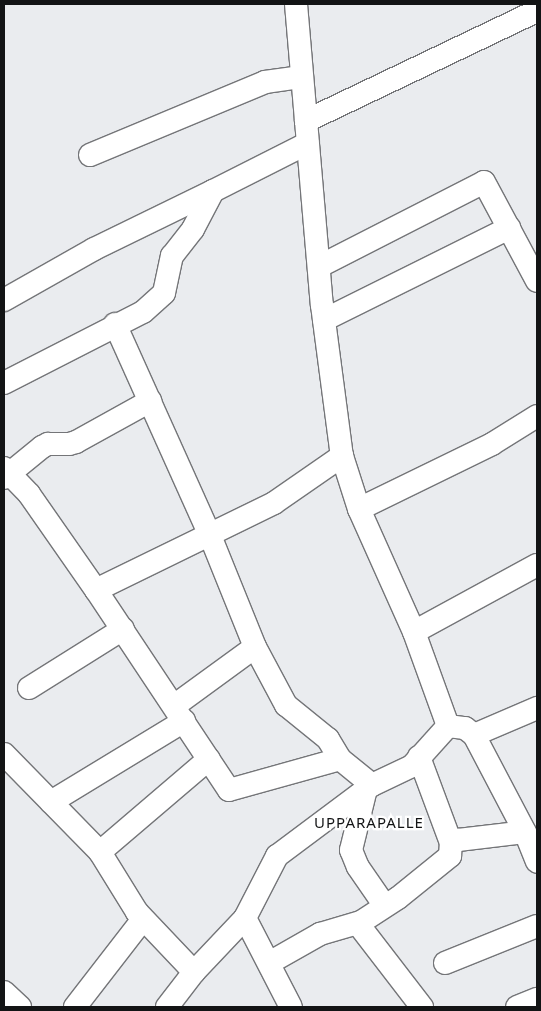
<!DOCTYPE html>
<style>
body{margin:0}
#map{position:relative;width:541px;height:1011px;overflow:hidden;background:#eaecef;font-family:"Noto Sans",sans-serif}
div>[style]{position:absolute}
.roads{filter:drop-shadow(1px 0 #747578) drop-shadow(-1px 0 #747578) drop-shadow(0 1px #747578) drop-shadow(0 -1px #747578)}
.minor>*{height:22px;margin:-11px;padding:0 11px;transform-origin:11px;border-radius:11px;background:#fff}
span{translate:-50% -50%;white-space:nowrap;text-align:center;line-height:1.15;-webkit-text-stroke:4.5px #fff;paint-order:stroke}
.neighbourhood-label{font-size:15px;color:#131415;letter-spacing:1px}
.frame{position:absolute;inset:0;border:5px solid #131415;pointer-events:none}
</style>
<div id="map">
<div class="roads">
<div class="minor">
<i style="left:296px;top:4px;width:302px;rotate:85.1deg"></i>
<i style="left:322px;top:305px;width:152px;rotate:82.5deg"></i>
<i style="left:342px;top:456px;width:56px;rotate:72.2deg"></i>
<i style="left:359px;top:509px;width:135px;rotate:65.9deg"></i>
<i style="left:414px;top:632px;width:100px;rotate:70.1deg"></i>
<i style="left:306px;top:121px;width:256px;rotate:-25.5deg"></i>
<i style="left:90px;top:155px;width:190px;rotate:-22.6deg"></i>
<i style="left:265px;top:82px;width:37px;rotate:-8deg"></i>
<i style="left:320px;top:266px;width:184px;rotate:-27.1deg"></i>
<i style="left:484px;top:182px;width:112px;rotate:61.8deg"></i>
<i style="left:4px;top:300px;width:103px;rotate:-29.5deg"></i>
<i style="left:94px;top:249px;width:132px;rotate:-26deg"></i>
<i style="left:324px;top:320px;width:207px;rotate:-26.4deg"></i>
<i style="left:115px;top:324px;width:229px;rotate:65.8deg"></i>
<i style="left:209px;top:533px;width:123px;rotate:68deg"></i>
<i style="left:255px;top:647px;width:66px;rotate:61.9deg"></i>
<i style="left:286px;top:705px;width:54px;rotate:39deg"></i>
<i style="left:328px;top:739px;width:23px;rotate:59deg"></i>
<i style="left:340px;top:759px;width:41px;rotate:39.1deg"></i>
<i style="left:4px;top:383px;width:156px;rotate:-27.1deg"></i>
<i style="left:143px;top:312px;width:28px;rotate:-42deg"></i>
<i style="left:164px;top:293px;width:38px;rotate:-78deg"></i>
<i style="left:172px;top:256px;width:34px;rotate:-52deg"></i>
<i style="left:193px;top:229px;width:43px;rotate:-62.2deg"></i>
<i style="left:213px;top:191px;width:106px;rotate:-26.8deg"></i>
<i style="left:4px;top:468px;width:36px;rotate:46deg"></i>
<i style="left:29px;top:494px;width:117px;rotate:55.1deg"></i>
<i style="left:96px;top:590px;width:198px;rotate:-26deg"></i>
<i style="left:274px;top:503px;width:83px;rotate:-34.7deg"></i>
<i style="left:4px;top:478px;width:49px;rotate:-39.2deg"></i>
<i style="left:42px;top:447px;width:7px;rotate:-27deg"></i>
<i style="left:48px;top:444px;width:21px"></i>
<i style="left:69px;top:444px;width:7px;rotate:-16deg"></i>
<i style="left:76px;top:442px;width:85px;rotate:-29deg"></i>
<i style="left:359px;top:509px;width:148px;rotate:-26deg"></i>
<i style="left:492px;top:444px;width:53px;rotate:-31.9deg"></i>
<i style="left:96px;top:590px;width:240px;rotate:56.4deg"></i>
<i style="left:229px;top:790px;width:115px;rotate:-15.6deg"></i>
<i style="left:414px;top:632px;width:140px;rotate:-28.6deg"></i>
<i style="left:29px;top:688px;width:111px;rotate:-32.1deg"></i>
<i style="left:174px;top:706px;width:100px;rotate:-36.1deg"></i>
<i style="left:448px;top:726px;width:17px;rotate:7deg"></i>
<i style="left:465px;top:728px;width:11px;rotate:38deg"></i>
<i style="left:474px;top:735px;width:110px;rotate:62.3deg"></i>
<i style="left:525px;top:832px;width:32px;rotate:68deg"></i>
<i style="left:474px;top:735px;width:69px;rotate:-23.2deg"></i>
<i style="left:4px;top:754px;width:137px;rotate:45.6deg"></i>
<i style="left:366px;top:789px;width:63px;rotate:103.8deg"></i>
<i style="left:351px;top:850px;width:18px;rotate:68deg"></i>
<i style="left:358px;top:867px;width:47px;rotate:55.3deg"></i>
<i style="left:51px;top:802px;width:156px;rotate:-31.3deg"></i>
<i style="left:451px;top:843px;width:8px;rotate:-23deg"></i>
<i style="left:458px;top:840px;width:67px;rotate:-6.8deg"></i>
<i style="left:245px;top:918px;width:100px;rotate:62.7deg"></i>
<i style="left:358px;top:924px;width:105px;rotate:52.4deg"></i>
<i style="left:269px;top:963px;width:59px;rotate:-29.6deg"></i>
<i style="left:320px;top:934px;width:43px;rotate:-16.3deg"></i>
<i style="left:361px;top:922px;width:44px;rotate:-33deg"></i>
<i style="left:398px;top:898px;width:67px;rotate:-38.9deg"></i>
<i style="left:450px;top:856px;width:13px;rotate:-86deg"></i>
<i style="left:451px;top:843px;width:92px;rotate:-110.4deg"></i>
<i style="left:445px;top:963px;width:99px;rotate:-21.9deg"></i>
<i style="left:194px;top:972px;width:83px;rotate:-133.5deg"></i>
<i style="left:137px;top:912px;width:70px;rotate:-121.7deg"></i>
<i style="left:100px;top:852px;width:143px;rotate:-40.5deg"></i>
<i style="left:4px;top:992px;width:22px;rotate:43deg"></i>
<i style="left:75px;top:1007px;width:111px;rotate:-52.3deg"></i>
<i style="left:167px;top:1007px;width:44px;rotate:-52.4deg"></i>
<i style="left:194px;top:972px;width:74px;rotate:-46.6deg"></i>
<i style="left:245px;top:918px;width:70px;rotate:-62.7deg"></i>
<i style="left:277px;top:856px;width:119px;rotate:-36.8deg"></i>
<i style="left:372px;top:785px;width:44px;rotate:-25.4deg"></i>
<i style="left:412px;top:766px;width:54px;rotate:-48deg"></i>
<i style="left:517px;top:1007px;width:22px;rotate:-22deg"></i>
</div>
</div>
<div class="neighbourhood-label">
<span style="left:369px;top:823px">UPPARAPALLE</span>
</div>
<div class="frame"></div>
</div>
